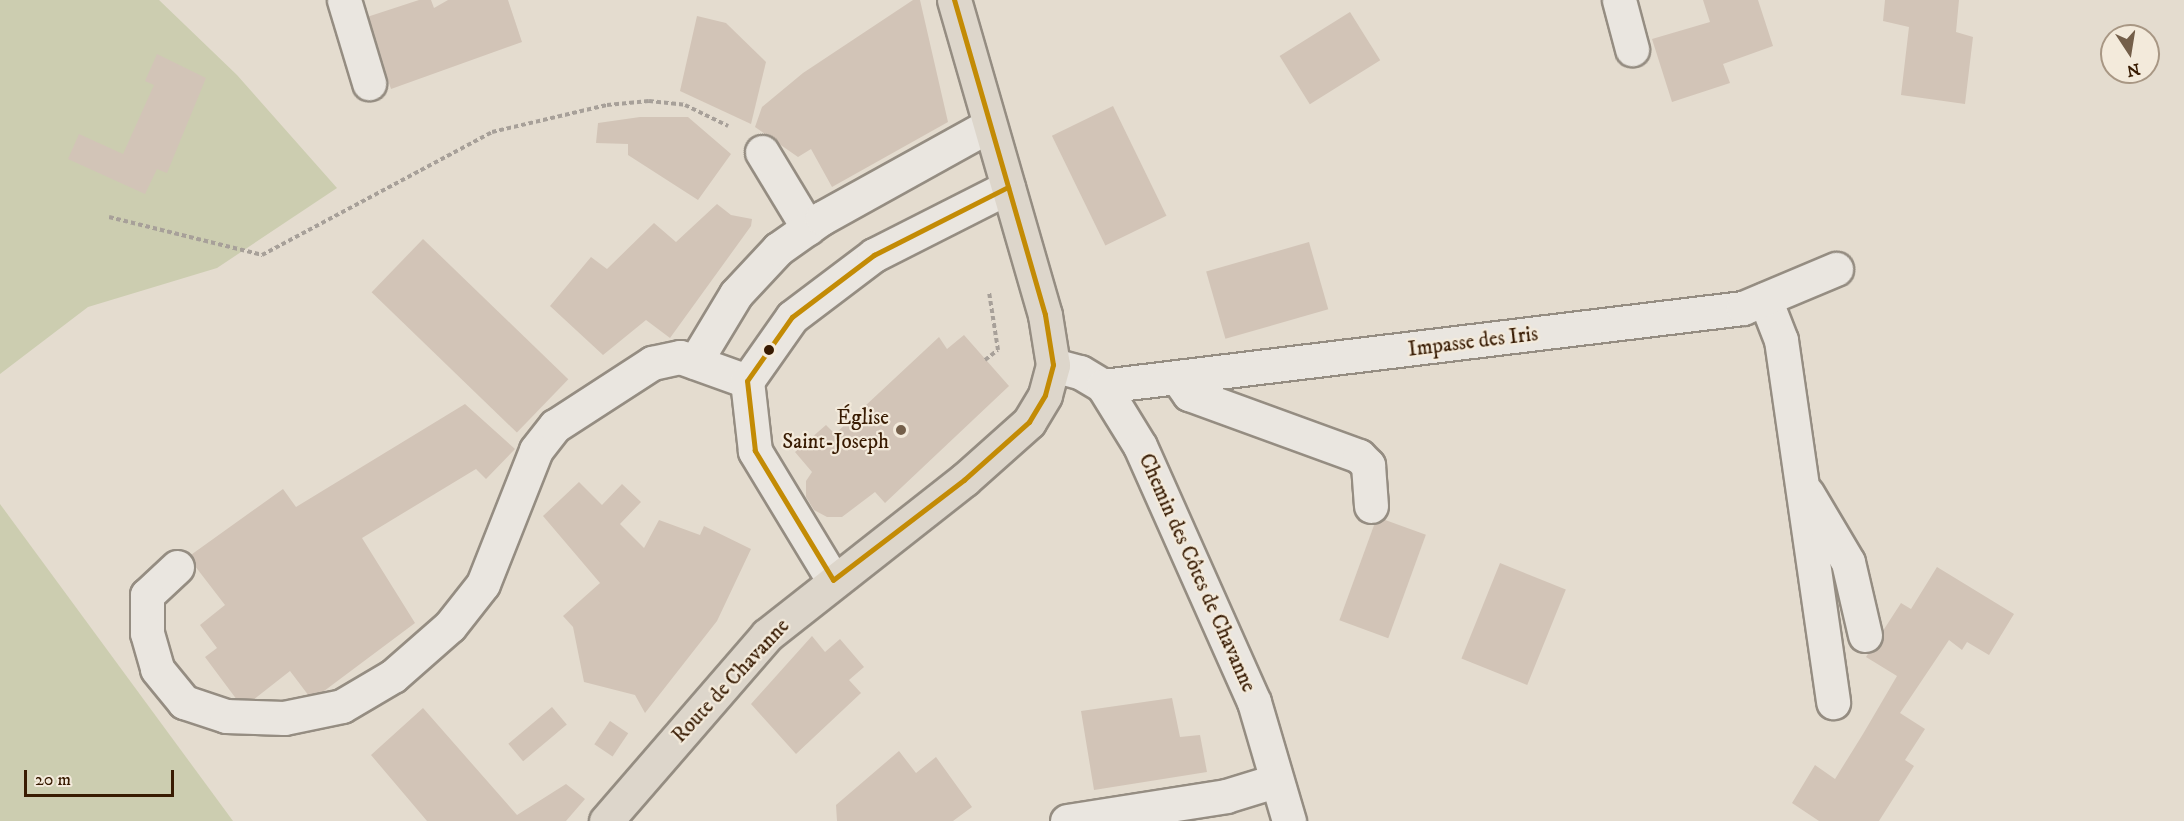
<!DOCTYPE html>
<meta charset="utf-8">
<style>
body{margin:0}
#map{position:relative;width:2184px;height:821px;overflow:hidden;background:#e4dccf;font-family:"IM FELL DW Pica",serif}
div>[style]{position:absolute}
.green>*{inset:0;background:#cccdb0}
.building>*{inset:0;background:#d2c4b7;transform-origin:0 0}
.path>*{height:4px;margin-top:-2px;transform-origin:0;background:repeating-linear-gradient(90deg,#a7a099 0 4.5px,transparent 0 7.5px)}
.roads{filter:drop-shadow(2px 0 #958d82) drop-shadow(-2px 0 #958d82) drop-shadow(0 2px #958d82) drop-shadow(0 -2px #958d82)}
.minor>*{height:33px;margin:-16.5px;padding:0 16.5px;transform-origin:16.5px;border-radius:16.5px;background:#eae6e0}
.major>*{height:33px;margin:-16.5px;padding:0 16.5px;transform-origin:16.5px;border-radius:16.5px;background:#ddd6cb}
.bus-1>*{height:4.5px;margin:-2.25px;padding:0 2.25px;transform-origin:2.25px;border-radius:2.25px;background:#c38b05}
.dots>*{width:16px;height:16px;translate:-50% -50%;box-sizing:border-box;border:3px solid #f3eadb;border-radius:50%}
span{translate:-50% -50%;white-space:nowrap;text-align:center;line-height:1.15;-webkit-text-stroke:4.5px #f3eadb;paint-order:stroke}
.street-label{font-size:21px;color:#381b02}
.poi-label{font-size:21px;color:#381b02}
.right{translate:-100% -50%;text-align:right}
.north{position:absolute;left:2100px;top:24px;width:60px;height:60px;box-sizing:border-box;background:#f3eadb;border:2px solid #a89784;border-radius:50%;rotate:168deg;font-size:16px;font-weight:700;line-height:24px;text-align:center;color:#381b02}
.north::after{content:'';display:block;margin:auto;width:21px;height:27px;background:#745f4a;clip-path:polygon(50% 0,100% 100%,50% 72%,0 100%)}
.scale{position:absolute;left:24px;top:770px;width:150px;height:27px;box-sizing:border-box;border:3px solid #381b02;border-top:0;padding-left:8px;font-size:18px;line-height:21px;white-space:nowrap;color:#381b02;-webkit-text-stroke:4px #f3eadb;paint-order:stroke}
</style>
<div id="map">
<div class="green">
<i style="clip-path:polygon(0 0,159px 0,237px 75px,337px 188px,217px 268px,88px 307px,0 374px)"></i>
<i style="clip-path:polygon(0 504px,233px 821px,0 821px)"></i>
</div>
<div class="building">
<i style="clip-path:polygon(419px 0,431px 0,434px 8px,448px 0,508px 0,522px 42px,391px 89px,367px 17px)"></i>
<i style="clip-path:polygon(913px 0,920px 0,948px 122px,832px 187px,811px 149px,798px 157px,755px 127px,762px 107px,803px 73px)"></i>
<i style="clip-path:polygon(1703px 0,1758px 0,1773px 46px,1723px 64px,1730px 83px,1672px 102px,1652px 39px,1710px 22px)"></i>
<i style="clip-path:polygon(1885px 0,1959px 0,1956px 32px,1973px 37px,1965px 104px,1901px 95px,1909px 27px,1883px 21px)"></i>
<i style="left:1350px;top:12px;width:57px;height:83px;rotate:58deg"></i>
<i style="clip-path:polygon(697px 16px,726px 23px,766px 62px,751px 124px,680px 91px)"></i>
<i style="clip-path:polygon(157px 54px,206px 78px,167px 173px,157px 169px,145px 194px,68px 159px,79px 134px,123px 154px,154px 85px,145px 81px)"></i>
<i style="left:1113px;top:106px;width:122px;height:68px;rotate:64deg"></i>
<i style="clip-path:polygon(640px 117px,688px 117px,731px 154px,698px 200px,628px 155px,628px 144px,596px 143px,598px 123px)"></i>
<i style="clip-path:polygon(717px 204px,731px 215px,752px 219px,751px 226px,670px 338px,646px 320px,603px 355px,550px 306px,591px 257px,607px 269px,654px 223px,676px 242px)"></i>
<i style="left:423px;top:239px;width:202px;height:74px;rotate:44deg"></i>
<i style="left:1309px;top:242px;width:70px;height:107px;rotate:74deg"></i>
<i style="clip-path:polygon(964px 335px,1009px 386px,885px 503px,875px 492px,842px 517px,827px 517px,814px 510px,806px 497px,806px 481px,812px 472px,795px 452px,826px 425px,835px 434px,939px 337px,947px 349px)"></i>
<i style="clip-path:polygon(465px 404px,515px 449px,486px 479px,476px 469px,362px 538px,415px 623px,312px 700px,290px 671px,243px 708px,205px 657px,217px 648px,200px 625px,225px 605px,188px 557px,283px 489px,296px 507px)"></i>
<i style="clip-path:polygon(579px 482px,602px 505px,622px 484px,641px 502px,620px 524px,644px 548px,659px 520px,700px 535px,704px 526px,751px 549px,717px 621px,645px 713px,635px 695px,584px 682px,573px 627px,563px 616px,600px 583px,543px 516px)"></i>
<i style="left:1377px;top:517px;width:52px;height:110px;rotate:20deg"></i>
<i style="left:1500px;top:563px;width:71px;height:103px;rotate:22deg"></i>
<i style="clip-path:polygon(1937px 567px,2014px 614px,1989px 655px,1967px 642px,1962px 650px,1949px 640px,1900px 713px,1925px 729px,1905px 760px,1914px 766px,1879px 821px,1819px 821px,1792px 803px,1815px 765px,1835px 779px,1863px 734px,1897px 676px,1866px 657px,1901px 603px,1911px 609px)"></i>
<i style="clip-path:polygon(812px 636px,825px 652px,840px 639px,864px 667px,849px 680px,861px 693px,796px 754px,751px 704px)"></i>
<i style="clip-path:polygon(1172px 698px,1180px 737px,1200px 735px,1207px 772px,1094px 790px,1081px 711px)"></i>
<i style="left:552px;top:707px;width:23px;height:57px;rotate:50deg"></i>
<i style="clip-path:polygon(423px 708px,517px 815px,566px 784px,585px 799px,566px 821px,427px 821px,371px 755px)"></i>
<i style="left:610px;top:721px;width:22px;height:28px;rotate:34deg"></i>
<i style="clip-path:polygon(899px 751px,916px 773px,936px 757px,972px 807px,953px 821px,837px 821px,836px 805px)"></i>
</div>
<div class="path">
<i style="left:109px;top:217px;width:158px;rotate:13.9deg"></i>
<i style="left:262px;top:255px;width:261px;rotate:-28.1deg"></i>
<i style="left:492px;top:132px;width:118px;rotate:-13.2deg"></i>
<i style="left:607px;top:105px;width:42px;rotate:-5.4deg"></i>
<i style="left:649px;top:101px;width:36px;rotate:6deg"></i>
<i style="left:685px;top:105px;width:48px;rotate:26deg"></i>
<i style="left:985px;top:360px;width:16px;rotate:-38deg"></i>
<i style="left:998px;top:350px;width:59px;rotate:-98.8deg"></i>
</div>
<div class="roads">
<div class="minor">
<i style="left:344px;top:0;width:87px;rotate:73.2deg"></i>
<i style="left:1619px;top:0;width:51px;rotate:75.1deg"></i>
<i style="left:762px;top:152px;width:89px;rotate:58.8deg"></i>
<i style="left:1765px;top:299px;width:44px;rotate:68.7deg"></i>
<i style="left:1781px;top:340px;width:366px;rotate:81.8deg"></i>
<i style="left:695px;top:362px;width:79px;rotate:-58.9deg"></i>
<i style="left:736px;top:294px;width:62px;rotate:-47deg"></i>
<i style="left:778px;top:249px;width:54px;rotate:-35.2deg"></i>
<i style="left:822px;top:218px;width:190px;rotate:-29deg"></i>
<i style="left:1053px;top:365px;width:28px;rotate:15deg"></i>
<i style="left:1080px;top:372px;width:27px;rotate:31deg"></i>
<i style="left:1103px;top:386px;width:70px;rotate:58.3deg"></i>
<i style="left:1140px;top:446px;width:280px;rotate:66deg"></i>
<i style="left:1254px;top:702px;width:124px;rotate:73.6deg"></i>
<i style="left:1177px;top:377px;width:21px;rotate:55deg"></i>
<i style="left:1189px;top:394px;width:181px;rotate:20deg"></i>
<i style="left:1359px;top:456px;width:13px;rotate:45deg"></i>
<i style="left:1368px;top:465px;width:41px;rotate:85.8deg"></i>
<i style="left:1103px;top:386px;width:645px;rotate:-6.95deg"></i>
<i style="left:1743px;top:308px;width:101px;rotate:-22.8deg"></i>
<i style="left:1807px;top:493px;width:80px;rotate:59.3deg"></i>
<i style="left:1848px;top:562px;width:75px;rotate:76.9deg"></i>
<i style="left:177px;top:567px;width:41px;rotate:137deg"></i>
<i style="left:147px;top:595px;width:38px;rotate:90deg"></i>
<i style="left:147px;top:633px;width:37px;rotate:74deg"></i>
<i style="left:157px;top:669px;width:43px;rotate:50.7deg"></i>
<i style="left:184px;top:702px;width:44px;rotate:18.4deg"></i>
<i style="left:226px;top:716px;width:58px;rotate:2deg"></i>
<i style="left:284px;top:718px;width:59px;rotate:-11.7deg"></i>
<i style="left:342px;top:706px;width:59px;rotate:-30.5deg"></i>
<i style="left:393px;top:676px;width:76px;rotate:-41.3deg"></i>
<i style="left:450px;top:626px;width:53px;rotate:-51.8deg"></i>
<i style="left:483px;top:584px;width:144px;rotate:-68.4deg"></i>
<i style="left:536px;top:450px;width:31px;rotate:-52deg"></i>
<i style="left:555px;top:426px;width:116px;rotate:-33deg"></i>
<i style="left:652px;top:363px;width:29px;rotate:-12deg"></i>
<i style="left:680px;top:357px;width:71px;rotate:19.7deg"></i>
<i style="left:833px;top:580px;width:151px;rotate:-121.2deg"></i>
<i style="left:755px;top:451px;width:70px;rotate:-96.5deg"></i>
<i style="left:747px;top:381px;width:78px;rotate:-54.9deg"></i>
<i style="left:792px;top:317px;width:103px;rotate:-37.1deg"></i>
<i style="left:874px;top:255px;width:150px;rotate:-26.9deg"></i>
<i style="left:1067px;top:821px;width:161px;rotate:-8.9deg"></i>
<i style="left:1226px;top:796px;width:51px;rotate:-17deg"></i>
</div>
<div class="major">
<i style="left:606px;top:821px;width:246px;rotate:-49.1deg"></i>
<i style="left:767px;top:635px;width:251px;rotate:-38.2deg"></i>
<i style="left:964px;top:480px;width:87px;rotate:-41.7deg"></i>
<i style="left:1029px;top:422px;width:31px;rotate:-59deg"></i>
<i style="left:1045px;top:395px;width:31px;rotate:-75deg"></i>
<i style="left:1053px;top:365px;width:51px;rotate:-99.1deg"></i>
<i style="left:1045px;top:315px;width:328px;rotate:-106.1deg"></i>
</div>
</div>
<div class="bus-1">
<i style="left:833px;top:580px;width:165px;rotate:-37.4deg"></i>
<i style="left:964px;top:480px;width:87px;rotate:-41.7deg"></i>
<i style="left:1029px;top:422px;width:31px;rotate:-59deg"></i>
<i style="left:1045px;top:395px;width:31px;rotate:-75deg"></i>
<i style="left:1053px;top:365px;width:51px;rotate:-99.1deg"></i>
<i style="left:1045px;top:315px;width:328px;rotate:-106.1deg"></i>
<i style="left:833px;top:580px;width:151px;rotate:-121.2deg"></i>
<i style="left:755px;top:451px;width:70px;rotate:-96.5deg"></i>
<i style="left:747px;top:381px;width:78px;rotate:-54.9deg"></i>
<i style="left:792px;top:317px;width:103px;rotate:-37.1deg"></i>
<i style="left:874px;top:255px;width:150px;rotate:-26.9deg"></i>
</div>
<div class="dots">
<i style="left:769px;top:350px;background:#381b02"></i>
<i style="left:901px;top:430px;background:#745f4a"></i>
</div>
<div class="street-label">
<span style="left:1473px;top:342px;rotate:-7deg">Impasse des Iris</span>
<span style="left:1197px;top:573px;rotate:66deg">Chemin des Côtes de Chavanne</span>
<span style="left:731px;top:681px;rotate:-47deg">Route de Chavanne</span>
</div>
<div class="poi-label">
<span class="right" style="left:889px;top:430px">Église<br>Saint-Joseph</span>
</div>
<div class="north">N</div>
<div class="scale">20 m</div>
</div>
